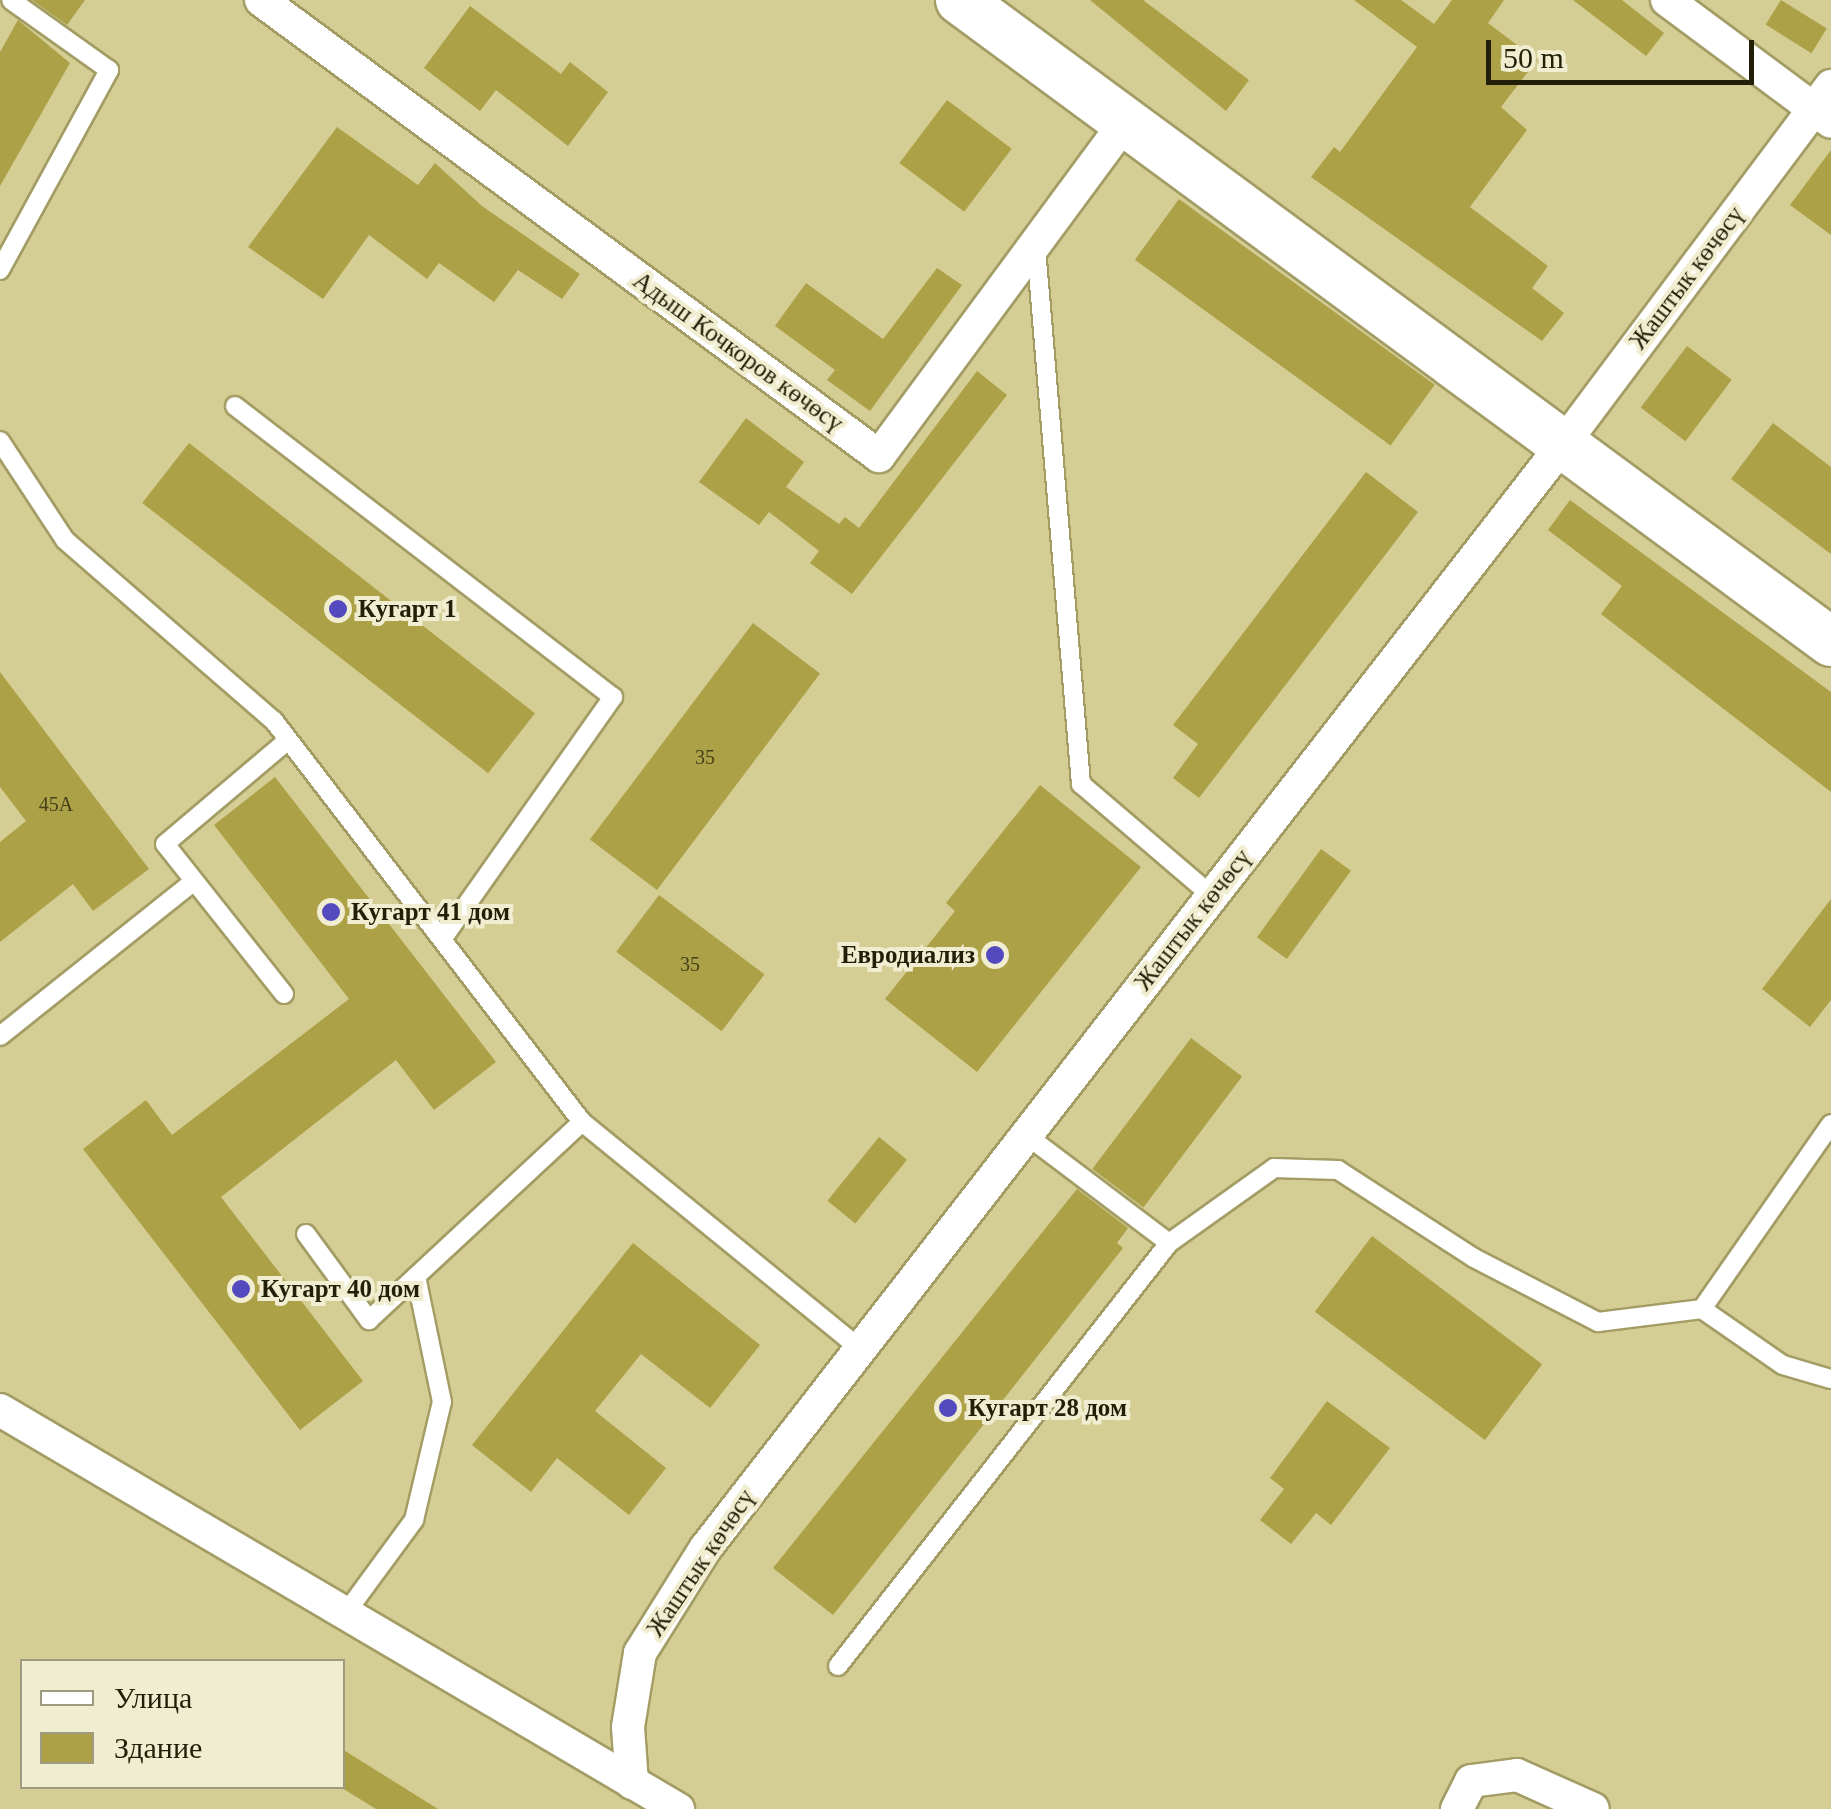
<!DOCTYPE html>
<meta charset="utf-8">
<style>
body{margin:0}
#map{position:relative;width:1831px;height:1809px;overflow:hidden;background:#d4cd94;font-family:"Times New Roman",serif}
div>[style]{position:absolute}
.building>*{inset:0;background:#ada148;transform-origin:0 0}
.roads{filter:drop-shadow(2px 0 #a39d65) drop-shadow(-2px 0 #a39d65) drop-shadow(0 2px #a39d65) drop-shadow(0 -2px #a39d65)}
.service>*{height:18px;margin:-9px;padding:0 9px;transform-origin:9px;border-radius:9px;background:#fff}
.minor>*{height:32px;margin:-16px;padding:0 16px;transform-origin:16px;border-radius:16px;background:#fff}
.secondary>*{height:48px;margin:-24px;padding:0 24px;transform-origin:24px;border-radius:24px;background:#fff}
.dots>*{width:28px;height:28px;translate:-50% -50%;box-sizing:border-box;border:5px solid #f0edd0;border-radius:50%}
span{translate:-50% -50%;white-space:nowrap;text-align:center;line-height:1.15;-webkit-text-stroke:8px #f0edd0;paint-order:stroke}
.number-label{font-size:20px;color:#454018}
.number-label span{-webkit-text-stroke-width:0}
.street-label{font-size:25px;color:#221f08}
.poi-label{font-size:25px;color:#221f08;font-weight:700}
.left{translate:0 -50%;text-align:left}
.right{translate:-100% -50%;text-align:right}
.legend{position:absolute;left:20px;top:1659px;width:325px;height:130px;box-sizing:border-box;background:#f0edd0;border:2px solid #9e9b80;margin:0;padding:12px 18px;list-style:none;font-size:30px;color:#221f08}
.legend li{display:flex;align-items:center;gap:20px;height:50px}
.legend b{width:50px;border:2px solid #9e9b80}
.scale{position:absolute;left:1486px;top:40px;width:268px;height:45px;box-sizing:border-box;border:5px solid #221f08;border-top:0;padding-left:12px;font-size:30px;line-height:35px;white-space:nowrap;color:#221f08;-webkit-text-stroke:8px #f0edd0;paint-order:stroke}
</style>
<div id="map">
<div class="building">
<i style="clip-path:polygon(32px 0,85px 0,67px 25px)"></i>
<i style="clip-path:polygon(1090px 0,1143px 0,1249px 80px,1226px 111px)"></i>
<i style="clip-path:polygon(1354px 0,1401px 0,1434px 24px,1452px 0,1504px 0,1488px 23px,1537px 60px,1501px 107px,1527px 130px,1470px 207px,1548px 266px,1532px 288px,1564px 313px,1542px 341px,1311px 177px,1334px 147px,1340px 152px,1417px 47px)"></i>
<i style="clip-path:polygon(1573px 0,1622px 0,1664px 33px,1646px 56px)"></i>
<i style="left:1781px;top:0;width:54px;height:29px;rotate:32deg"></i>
<i style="clip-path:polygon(470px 6px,561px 74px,570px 62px,608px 92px,568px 146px,496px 90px,480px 111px,424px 68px)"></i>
<i style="clip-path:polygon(18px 20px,70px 63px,0 186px,0 52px)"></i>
<i style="left:947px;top:100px;width:81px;height:79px;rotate:37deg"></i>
<i style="clip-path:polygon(337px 127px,418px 185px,435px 163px,482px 206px,580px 274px,562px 299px,518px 270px,494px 302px,439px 263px,427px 279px,369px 235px,323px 299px,248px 247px)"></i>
<i style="clip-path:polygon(1831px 150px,1831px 235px,1790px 205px)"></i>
<i style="left:1179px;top:199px;width:316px;height:75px;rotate:36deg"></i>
<i style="clip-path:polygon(937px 268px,962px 285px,870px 411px,827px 380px,835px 370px,775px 326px,806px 283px,883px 339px)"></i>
<i style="left:1687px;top:346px;width:56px;height:77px;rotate:37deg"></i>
<i style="clip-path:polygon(977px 371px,1007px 395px,852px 594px,810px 563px,819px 551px,769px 512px,759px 525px,699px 482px,746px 418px,804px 462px,786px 487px,839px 524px,845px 517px,859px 528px)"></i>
<i style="clip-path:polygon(1773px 423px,1831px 467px,1831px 554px,1731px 479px)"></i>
<i style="left:189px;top:443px;width:439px;height:76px;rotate:38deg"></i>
<i style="clip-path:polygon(1366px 472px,1418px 512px,1199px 798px,1173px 778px,1198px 744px,1173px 725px)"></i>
<i style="clip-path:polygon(1570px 500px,1831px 692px,1831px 792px,1601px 614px,1622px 586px,1548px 530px)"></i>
<i style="left:753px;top:623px;width:84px;height:271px;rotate:37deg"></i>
<i style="clip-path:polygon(0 672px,149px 869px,93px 911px,73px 884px,0 942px,0 842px,26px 821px,0 787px)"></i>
<i style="clip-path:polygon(275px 777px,496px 1062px,434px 1110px,396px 1060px,221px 1197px,363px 1381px,300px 1430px,83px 1149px,146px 1100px,172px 1135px,349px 999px,214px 825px)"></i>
<i style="clip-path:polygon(1040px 785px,1141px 867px,977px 1072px,885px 999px,955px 911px,946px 903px)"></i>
<i style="left:1321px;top:849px;width:37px;height:109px;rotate:36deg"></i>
<i style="left:659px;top:895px;width:132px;height:71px;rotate:37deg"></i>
<i style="clip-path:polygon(1831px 899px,1831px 1000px,1810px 1027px,1762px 989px)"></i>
<i style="left:1191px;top:1038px;width:64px;height:164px;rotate:37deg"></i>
<i style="left:879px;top:1137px;width:36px;height:82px;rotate:39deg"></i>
<i style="clip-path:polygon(1077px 1189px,1128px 1228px,1117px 1243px,1123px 1248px,833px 1615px,773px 1568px)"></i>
<i style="left:1372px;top:1236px;width:213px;height:95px;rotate:37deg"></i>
<i style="clip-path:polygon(633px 1243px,760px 1345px,710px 1408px,641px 1354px,595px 1411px,666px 1468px,629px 1515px,557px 1458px,531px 1492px,472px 1445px)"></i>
<i style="clip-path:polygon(1327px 1401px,1390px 1448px,1331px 1525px,1316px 1513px,1291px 1544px,1260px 1520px,1284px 1489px,1270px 1478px)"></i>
<i style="clip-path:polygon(342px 1749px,438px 1809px,376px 1809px,342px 1788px)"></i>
</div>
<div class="roads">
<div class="service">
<i style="left:1036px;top:248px;width:538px;rotate:85.2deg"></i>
<i style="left:1081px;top:784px;width:172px;rotate:40.5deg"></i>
<i style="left:0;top:270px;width:228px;rotate:-61.4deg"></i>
<i style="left:109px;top:70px;width:120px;rotate:-144.5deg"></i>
<i style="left:235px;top:406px;width:477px;rotate:37.6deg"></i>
<i style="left:613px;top:697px;width:296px;rotate:125.2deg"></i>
<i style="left:0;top:441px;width:118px;rotate:56.7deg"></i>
<i style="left:65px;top:540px;width:276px;rotate:40.9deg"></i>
<i style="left:274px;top:721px;width:506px;rotate:52.47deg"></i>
<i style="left:582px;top:1122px;width:359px;rotate:39.2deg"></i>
<i style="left:284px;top:994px;width:191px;rotate:-128.4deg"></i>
<i style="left:165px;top:844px;width:161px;rotate:-40.2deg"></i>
<i style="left:0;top:1036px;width:248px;rotate:-38.6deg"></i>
<i style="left:1831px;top:1124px;width:226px;rotate:124.9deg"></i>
<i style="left:1702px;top:1309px;width:98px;rotate:34.7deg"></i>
<i style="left:1783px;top:1365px;width:50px;rotate:16.3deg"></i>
<i style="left:306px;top:1234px;width:107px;rotate:53.8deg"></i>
<i style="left:369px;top:1320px;width:291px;rotate:-42.9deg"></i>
<i style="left:1169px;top:1243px;width:129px;rotate:-35.5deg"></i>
<i style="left:1274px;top:1168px;width:64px;rotate:1.8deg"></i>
<i style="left:1338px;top:1170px;width:162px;rotate:32.9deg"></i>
<i style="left:1474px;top:1258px;width:140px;rotate:27.3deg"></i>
<i style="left:1598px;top:1322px;width:105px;rotate:-7.1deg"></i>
<i style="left:345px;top:1614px;width:117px;rotate:-53.7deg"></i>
<i style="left:414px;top:1520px;width:121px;rotate:-76.7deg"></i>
<i style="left:442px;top:1402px;width:128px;rotate:-101.7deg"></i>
<i style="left:838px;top:1666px;width:537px;rotate:-51.96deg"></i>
<i style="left:1169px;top:1243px;width:179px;rotate:-142.9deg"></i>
</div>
<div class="minor">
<i style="left:261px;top:0;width:768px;rotate:36.42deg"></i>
<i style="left:879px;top:456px;width:418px;rotate:-53.6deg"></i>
<i style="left:1667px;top:0;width:204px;rotate:36.6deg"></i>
<i style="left:0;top:1410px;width:787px;rotate:30.48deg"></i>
<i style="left:632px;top:1783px;width:56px;rotate:-94.1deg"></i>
<i style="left:628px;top:1727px;width:75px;rotate:-80.8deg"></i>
<i style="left:640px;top:1653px;width:123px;rotate:-58deg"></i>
<i style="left:705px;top:1549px;width:1400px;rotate:-52.16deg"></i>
<i style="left:1564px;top:443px;width:446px;rotate:-53.2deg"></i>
<i style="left:1457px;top:1809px;width:31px;rotate:-63deg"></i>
<i style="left:1471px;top:1781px;width:46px;rotate:-7.4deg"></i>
<i style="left:1517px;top:1775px;width:83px;rotate:24.1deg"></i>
</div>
<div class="secondary">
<i style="left:960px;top:0;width:1082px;rotate:36.39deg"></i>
</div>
</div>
<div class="dots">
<i style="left:338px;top:609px;background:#5549c0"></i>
<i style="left:331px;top:912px;background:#5549c0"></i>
<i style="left:995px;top:955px;background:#5549c0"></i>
<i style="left:241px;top:1289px;background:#5549c0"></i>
<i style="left:948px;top:1408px;background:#5549c0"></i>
</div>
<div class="number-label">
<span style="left:705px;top:757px">35</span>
<span style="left:56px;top:804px">45А</span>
<span style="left:690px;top:964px">35</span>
</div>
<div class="street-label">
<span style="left:1687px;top:278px;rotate:-53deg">Жаштык көчөсү</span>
<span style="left:738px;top:352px;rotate:36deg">Адыш Кочкоров көчөсү</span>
<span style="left:1193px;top:920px;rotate:-52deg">Жаштык көчөсү</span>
<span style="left:701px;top:1563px;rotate:-56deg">Жаштык көчөсү</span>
</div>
<div class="poi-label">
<span class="left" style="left:358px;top:609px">Кугарт 1</span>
<span class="left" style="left:351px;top:912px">Кугарт 41 дом</span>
<span class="right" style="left:975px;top:955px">Евродиализ</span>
<span class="left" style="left:261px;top:1289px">Кугарт 40 дом</span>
<span class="left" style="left:968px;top:1408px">Кугарт 28 дом</span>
</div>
<ul class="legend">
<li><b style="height:12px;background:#fff"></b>Улица</li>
<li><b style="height:28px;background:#ada148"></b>Здание</li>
</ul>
<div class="scale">50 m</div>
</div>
